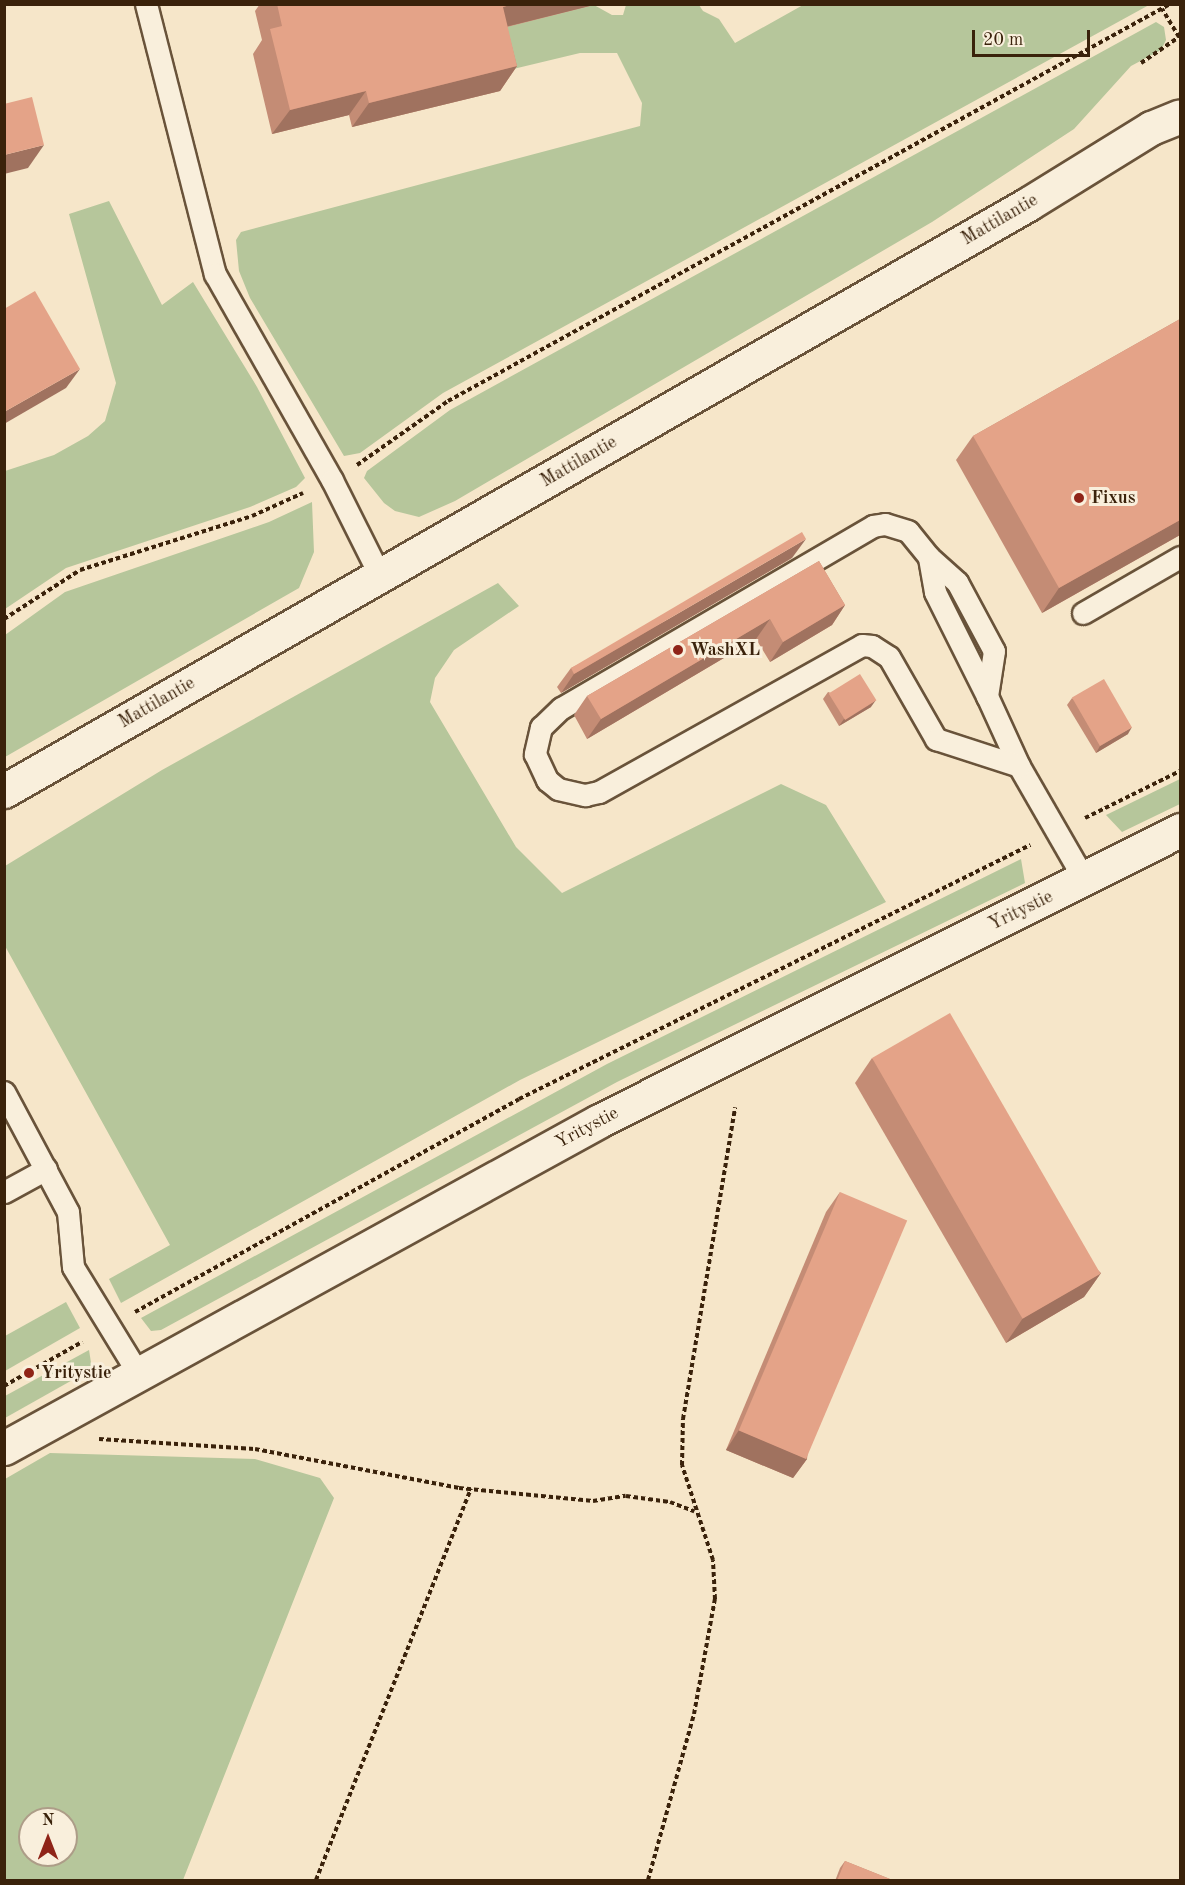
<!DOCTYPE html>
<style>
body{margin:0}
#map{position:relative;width:1185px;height:1885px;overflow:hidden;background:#f6e6c9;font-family:"Old Standard TT",serif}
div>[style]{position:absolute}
.green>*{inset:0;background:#b6c69b}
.path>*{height:4px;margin-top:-2px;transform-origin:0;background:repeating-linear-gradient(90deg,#3a220b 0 4.5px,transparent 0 7.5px)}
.roads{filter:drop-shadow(2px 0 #69533a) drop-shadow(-2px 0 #69533a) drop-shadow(0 2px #69533a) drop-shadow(0 -2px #69533a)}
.service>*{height:21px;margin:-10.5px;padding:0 10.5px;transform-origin:10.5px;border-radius:10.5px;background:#f9efdc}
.minor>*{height:33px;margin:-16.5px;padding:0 16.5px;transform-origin:16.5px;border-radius:16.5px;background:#f9efdc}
.tertiary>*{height:33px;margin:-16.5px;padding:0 16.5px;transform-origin:16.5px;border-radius:16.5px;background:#f9efdc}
.wall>*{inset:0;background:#c48c75}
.shaded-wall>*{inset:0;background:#a0725f}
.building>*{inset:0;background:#e4a388;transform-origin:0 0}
.dots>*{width:16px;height:16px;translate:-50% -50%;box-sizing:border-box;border:3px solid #f9efdc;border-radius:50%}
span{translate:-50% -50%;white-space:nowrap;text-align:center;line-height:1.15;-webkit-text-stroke:6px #f9efdc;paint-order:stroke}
.street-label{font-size:18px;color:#3a220b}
.poi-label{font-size:18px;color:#3a220b;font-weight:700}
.left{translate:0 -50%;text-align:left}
.frame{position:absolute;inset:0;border:6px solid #3a220b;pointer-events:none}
.north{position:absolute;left:18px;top:1807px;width:60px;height:60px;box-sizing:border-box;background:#f9efdc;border:2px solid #ad9d88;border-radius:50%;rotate:0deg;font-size:16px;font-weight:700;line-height:24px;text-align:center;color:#3a220b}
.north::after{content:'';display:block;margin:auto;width:21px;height:27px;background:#8f2418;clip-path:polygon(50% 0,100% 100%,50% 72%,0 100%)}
.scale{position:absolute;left:972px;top:30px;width:118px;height:27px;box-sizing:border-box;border:3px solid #3a220b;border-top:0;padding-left:8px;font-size:18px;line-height:21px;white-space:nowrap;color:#3a220b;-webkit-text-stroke:4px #f9efdc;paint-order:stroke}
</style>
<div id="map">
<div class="green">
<i style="clip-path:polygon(594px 5px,612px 15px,623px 15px,626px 5px,699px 5px,703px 11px,719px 19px,735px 43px,803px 5px,1149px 5px,443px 393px,360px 453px,344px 456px,250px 298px,239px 271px,236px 240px,241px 232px,640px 126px,642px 103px,617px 53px,580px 53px,496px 73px,486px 32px)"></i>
<i style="clip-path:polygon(1156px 22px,1164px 27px,1166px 40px,1161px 50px,1131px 66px,1074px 129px,932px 222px,455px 501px,419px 517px,395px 511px,384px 503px,364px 478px,367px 471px,450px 410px)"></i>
<i style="clip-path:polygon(109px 201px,162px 305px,193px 282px,257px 387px,305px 478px,296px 487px,250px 507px,66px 568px,5px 609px,5px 471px,54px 455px,88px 436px,105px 421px,116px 383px,69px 214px)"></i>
<i style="clip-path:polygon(312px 502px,314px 552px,299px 588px,5px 757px,5px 635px,65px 592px,269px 522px)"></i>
<i style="clip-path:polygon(498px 583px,519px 606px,454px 650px,435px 678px,430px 702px,516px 847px,562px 893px,781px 784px,826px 805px,886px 902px,520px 1080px,121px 1303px,109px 1279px,170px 1245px,5px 946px,5px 866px,162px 770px)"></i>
<i style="clip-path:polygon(1180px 779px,1180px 804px,1122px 832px,1106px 815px)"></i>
<i style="clip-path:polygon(1021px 859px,1025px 883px,617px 1082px,161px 1330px,151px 1331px,141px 1318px,607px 1064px)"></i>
<i style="clip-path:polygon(66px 1302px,80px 1328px,5px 1371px,5px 1336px)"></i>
<i style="clip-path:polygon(89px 1350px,92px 1369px,5px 1418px,5px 1396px)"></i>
<i style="clip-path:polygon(evenodd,50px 1453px,255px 1459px,320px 1478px,334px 1498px,183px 1880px,5px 1880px,5px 1479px,50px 1453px,30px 1819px,66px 1819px,66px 1855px,30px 1855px,30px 1819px)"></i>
</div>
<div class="path">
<i style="left:1141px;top:63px;width:46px;rotate:-34.4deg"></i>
<i style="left:1179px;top:37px;width:33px;rotate:-121deg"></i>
<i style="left:357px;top:465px;width:111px;rotate:-35.1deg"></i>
<i style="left:448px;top:401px;width:824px;rotate:-28.8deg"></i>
<i style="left:4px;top:619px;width:90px;rotate:-32.8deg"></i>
<i style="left:80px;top:570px;width:180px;rotate:-17.4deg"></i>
<i style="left:252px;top:516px;width:56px;rotate:-24.3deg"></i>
<i style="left:1085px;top:818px;width:106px;rotate:-26.3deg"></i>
<i style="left:135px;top:1312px;width:439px;rotate:-29deg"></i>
<i style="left:519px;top:1099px;width:571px;rotate:-26.43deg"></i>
<i style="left:4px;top:1386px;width:90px;rotate:-29.4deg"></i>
<i style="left:99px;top:1439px;width:156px;rotate:3.7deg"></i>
<i style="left:255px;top:1449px;width:208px;rotate:10.8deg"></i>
<i style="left:459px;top:1488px;width:135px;rotate:5.5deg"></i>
<i style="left:593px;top:1501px;width:33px;rotate:-9deg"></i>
<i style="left:626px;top:1496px;width:44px;rotate:7.8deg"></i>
<i style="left:670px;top:1502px;width:26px;rotate:21deg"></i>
<i style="left:316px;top:1880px;width:421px;rotate:-68.4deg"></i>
<i style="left:648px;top:1880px;width:172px;rotate:-74.5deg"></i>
<i style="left:694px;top:1714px;width:117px;rotate:-79.7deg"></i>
<i style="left:715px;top:1599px;width:39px;rotate:-93deg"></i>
<i style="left:713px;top:1560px;width:100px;rotate:-108.1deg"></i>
<i style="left:682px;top:1465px;width:46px;rotate:-88.8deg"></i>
<i style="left:683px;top:1419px;width:316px;rotate:-80.5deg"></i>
</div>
<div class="roads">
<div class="service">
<i style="left:146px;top:4px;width:279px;rotate:75.7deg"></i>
<i style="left:215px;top:274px;width:237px;rotate:60.4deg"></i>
<i style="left:332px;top:480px;width:107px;rotate:63.4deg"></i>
<i style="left:929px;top:557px;width:38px;rotate:42deg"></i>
<i style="left:957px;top:582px;width:78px;rotate:61.8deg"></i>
<i style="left:994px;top:651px;width:46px;rotate:98.8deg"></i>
<i style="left:987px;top:696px;width:77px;rotate:65.4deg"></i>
<i style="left:1019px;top:766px;width:130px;rotate:60.1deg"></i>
<i style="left:1083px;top:613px;width:112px;rotate:-30deg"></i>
<i style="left:987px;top:696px;width:116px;rotate:-116.6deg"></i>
<i style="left:935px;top:592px;width:36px;rotate:-100deg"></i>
<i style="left:929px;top:557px;width:33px;rotate:-129deg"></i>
<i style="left:908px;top:531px;width:24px;rotate:-163deg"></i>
<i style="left:885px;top:524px;width:12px;rotate:171deg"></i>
<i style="left:873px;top:526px;width:361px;rotate:149.7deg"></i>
<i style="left:561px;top:708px;width:28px;rotate:136deg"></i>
<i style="left:541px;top:727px;width:28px;rotate:103deg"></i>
<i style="left:535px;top:754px;width:29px;rotate:65deg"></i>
<i style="left:547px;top:780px;width:14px;rotate:39deg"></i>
<i style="left:558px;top:789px;width:28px;rotate:13deg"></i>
<i style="left:585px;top:795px;width:14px;rotate:-12deg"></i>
<i style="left:599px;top:792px;width:301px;rotate:-29.2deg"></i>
<i style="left:862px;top:645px;width:10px;rotate:6deg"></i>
<i style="left:872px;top:646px;width:20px;rotate:33deg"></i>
<i style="left:889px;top:657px;width:95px;rotate:60.2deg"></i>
<i style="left:936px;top:739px;width:87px;rotate:18deg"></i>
<i style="left:4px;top:1092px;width:136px;rotate:61.9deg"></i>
<i style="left:68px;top:1212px;width:55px;rotate:84.8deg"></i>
<i style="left:73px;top:1267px;width:124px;rotate:58.5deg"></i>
<i style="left:4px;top:1192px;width:48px;rotate:-28.7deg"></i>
</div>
<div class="minor">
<i style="left:4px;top:1448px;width:679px;rotate:-28.79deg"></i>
<i style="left:599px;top:1121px;width:650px;rotate:-26.6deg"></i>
</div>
<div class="tertiary">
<i style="left:4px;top:791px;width:1180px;rotate:-29.82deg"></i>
<i style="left:1028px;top:204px;width:145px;rotate:-31.7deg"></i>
<i style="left:1151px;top:128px;width:31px;rotate:-22deg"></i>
</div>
</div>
<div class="wall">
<i style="clip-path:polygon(260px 4px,595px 4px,594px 5px,507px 27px,517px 66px,500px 91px,352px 127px,349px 115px,272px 134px,253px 54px,262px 40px,255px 11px)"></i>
<i style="clip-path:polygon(1180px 319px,1180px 535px,1042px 613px,956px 460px,973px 436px)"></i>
<i style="clip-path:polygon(792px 558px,561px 693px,557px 687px,571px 668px)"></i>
<i style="clip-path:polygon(819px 561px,845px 605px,832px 625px,770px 662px,756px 639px,587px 739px,574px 715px,587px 696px)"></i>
<i style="clip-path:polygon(828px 692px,871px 707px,839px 726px,823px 699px)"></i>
<i style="clip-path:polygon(1072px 698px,1128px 734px,1096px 753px,1067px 705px)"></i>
<i style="clip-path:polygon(872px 1058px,1101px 1273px,1084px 1297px,1006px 1343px,855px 1083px)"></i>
<i style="clip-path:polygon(840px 1192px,807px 1459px,793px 1478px,726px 1450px,826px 1212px)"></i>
<i style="clip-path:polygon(845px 1861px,895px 1881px,835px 1881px,840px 1868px)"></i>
</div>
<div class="shaded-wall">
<i style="clip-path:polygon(514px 4px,595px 4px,594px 5px,485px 32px,503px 7px)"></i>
<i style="clip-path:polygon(517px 66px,500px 91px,352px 127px,369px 103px)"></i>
<i style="clip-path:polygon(366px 91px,349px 115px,272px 134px,290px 110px)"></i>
<i style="clip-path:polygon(44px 145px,28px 168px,4px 174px,4px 155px)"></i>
<i style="clip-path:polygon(80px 369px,66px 388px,4px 424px,4px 412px)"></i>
<i style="clip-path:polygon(1180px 520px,1180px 535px,1042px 613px,1059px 588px)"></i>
<i style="clip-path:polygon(806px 539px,792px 558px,561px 693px,574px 674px)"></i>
<i style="clip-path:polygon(845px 605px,832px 625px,770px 662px,783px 642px)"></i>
<i style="clip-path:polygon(770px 619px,756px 639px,587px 739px,601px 719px)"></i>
<i style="clip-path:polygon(876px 700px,871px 707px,839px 726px,844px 719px)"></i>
<i style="clip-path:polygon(1132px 727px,1128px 734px,1096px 753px,1100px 746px)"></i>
<i style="clip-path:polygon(1101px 1273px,1084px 1297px,1006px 1343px,1023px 1318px)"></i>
<i style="clip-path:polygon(739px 1430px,807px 1459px,793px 1478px,726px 1450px)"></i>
</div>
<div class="building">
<i style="clip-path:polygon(277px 4px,514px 4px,503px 7px,517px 66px,369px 103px,366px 91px,290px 110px,270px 29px,282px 26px)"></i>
<i style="clip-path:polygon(32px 97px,44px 145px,4px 155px,4px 104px)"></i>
<i style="clip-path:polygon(35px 291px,80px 369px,4px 412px,4px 309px)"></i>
<i style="clip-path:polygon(1180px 319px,1180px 520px,1059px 588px,973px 436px)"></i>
<i style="clip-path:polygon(802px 532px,806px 539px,574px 674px,571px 668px)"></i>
<i style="clip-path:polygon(819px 561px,845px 605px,783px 642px,770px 619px,601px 719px,587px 696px)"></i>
<i style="left:860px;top:674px;width:31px;height:37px;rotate:58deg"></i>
<i style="left:1104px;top:679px;width:56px;height:37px;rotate:60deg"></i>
<i style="left:950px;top:1013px;width:301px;height:90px;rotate:60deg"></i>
<i style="left:840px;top:1192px;width:73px;height:259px;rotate:23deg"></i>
<i style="clip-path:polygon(845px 1861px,895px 1881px,837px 1881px)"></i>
</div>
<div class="dots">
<i style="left:1079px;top:498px;background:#8f2418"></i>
<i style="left:678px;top:650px;background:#8f2418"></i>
<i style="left:29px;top:1373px;background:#8f2418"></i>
</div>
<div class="street-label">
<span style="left:1000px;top:220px;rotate:-30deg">Mattilantie</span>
<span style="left:579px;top:462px;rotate:-30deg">Mattilantie</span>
<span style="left:157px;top:703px;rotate:-30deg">Mattilantie</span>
<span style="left:1021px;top:911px;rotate:-26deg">Yritystie</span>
<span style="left:587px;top:1128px;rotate:-28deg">Yritystie</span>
</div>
<div class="poi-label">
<span class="left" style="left:1091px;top:498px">Fixus</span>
<span class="left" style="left:690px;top:650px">WashXL</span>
<span class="left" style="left:41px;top:1373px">Yritystie</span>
</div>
<div class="frame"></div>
<div class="north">N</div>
<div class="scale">20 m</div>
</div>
